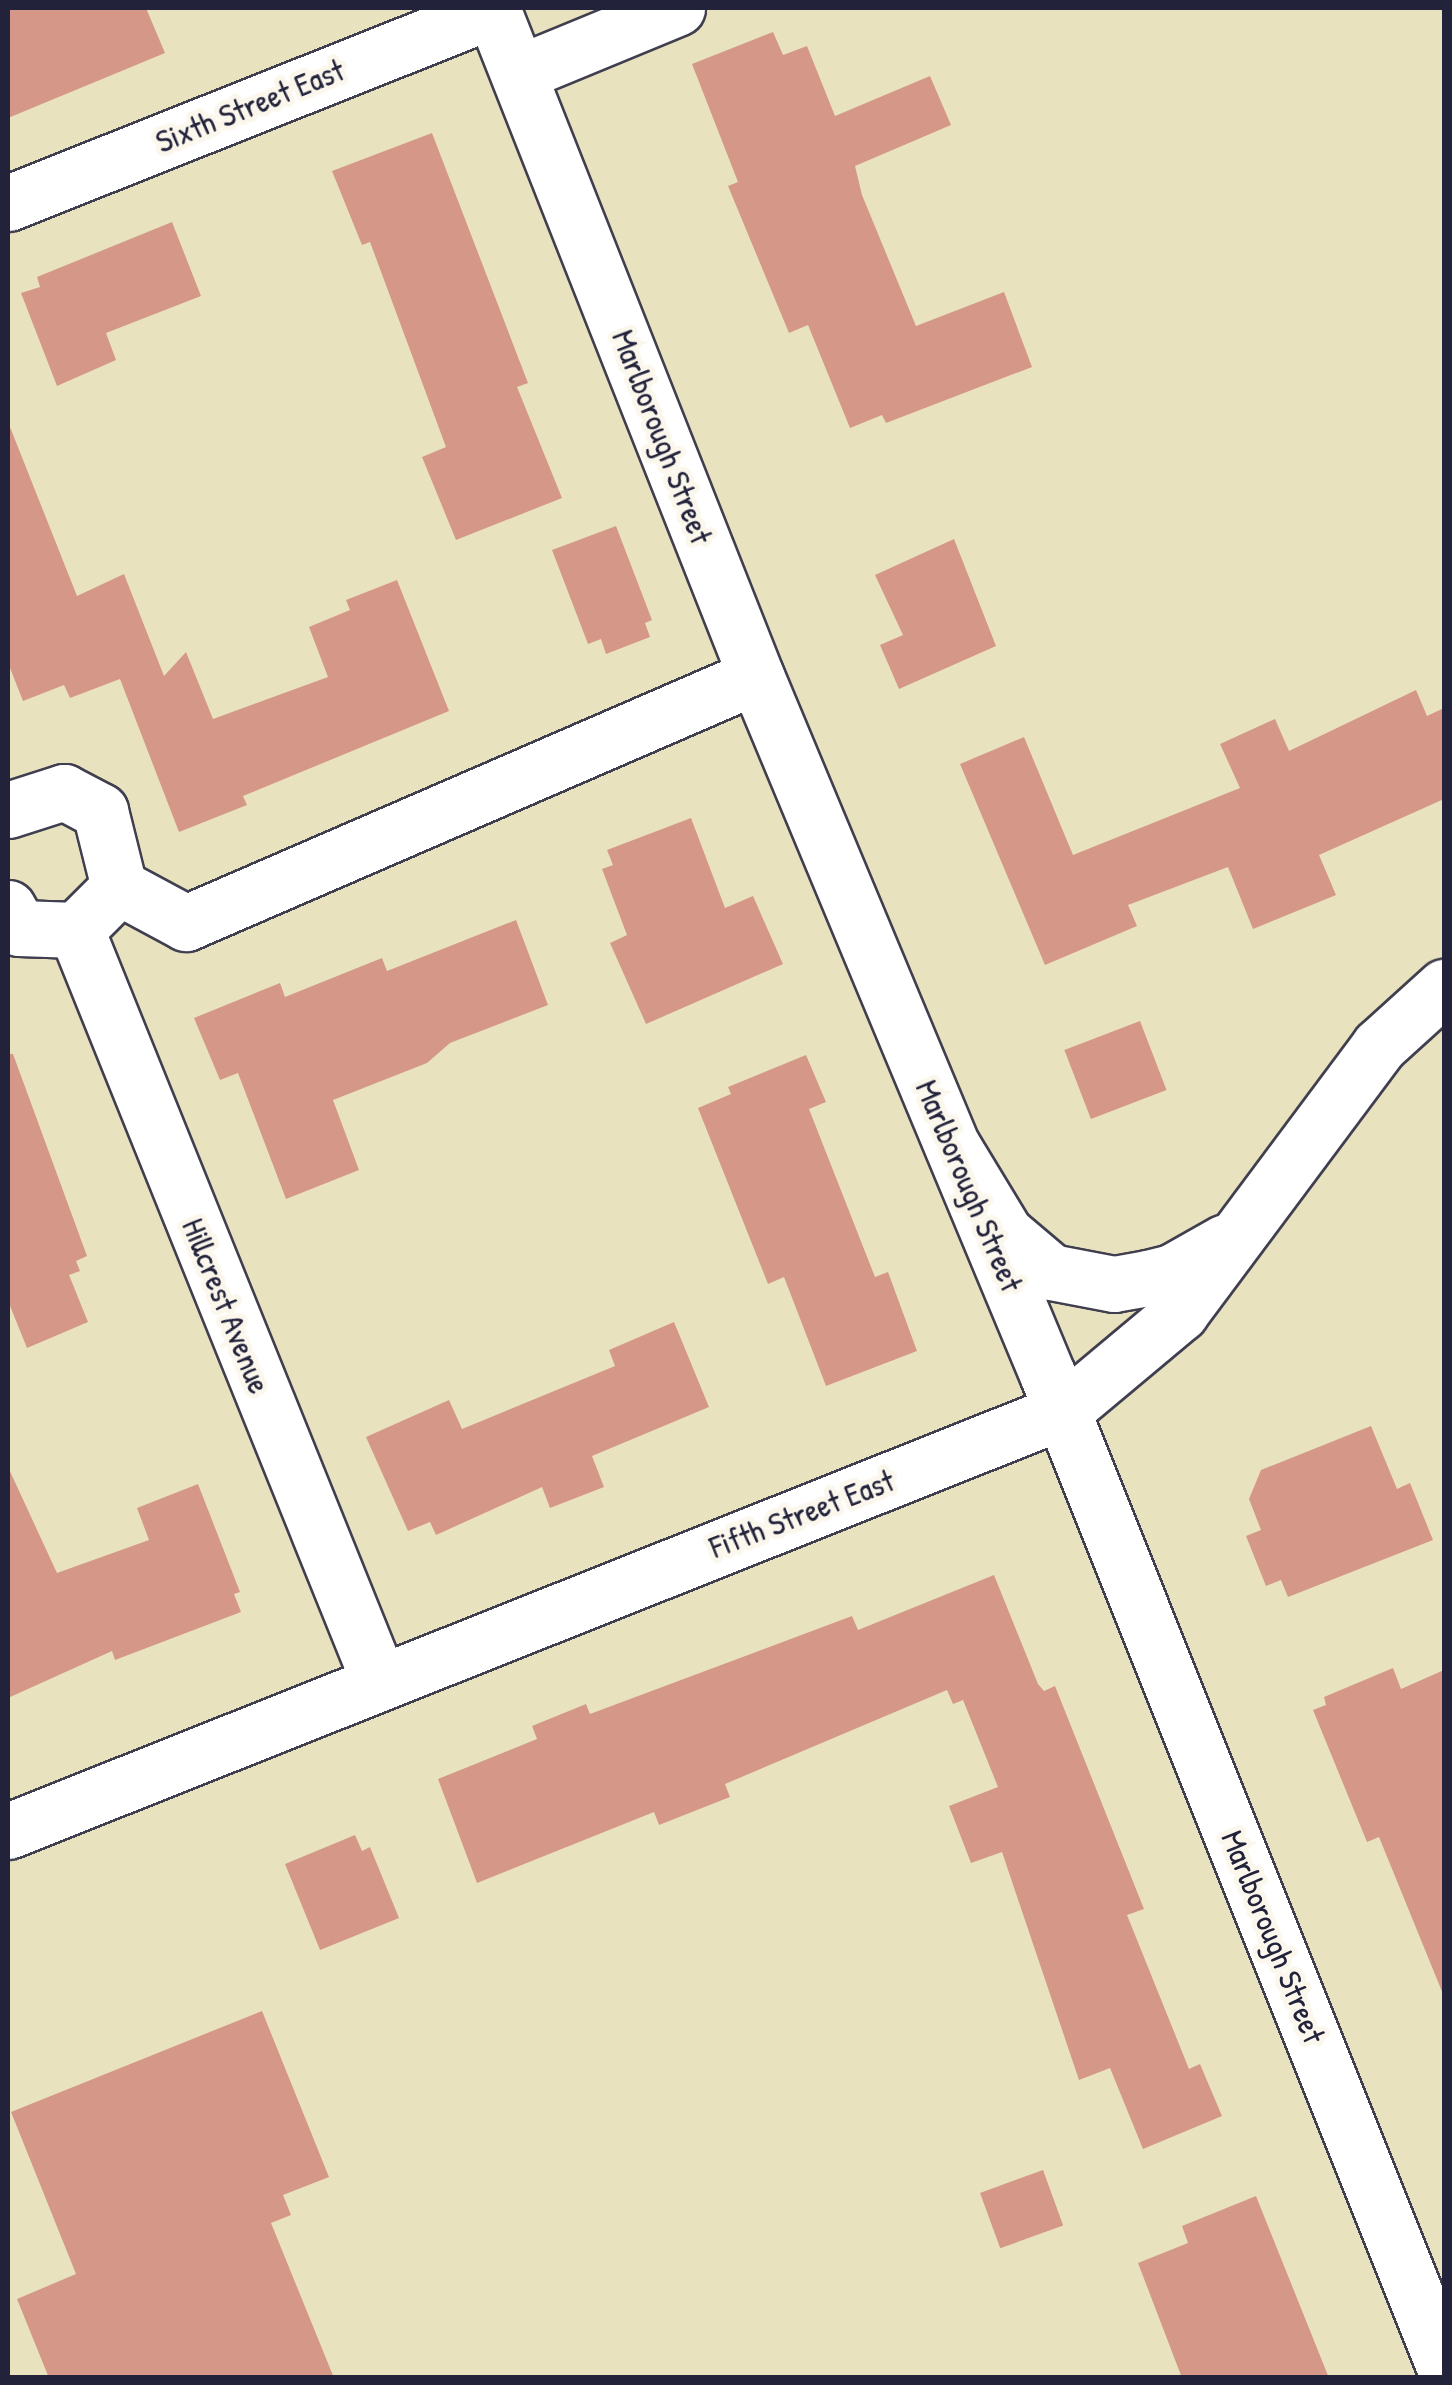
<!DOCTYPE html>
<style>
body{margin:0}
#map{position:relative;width:1452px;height:2385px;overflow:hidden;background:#e9e2bf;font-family:"Patrick Hand",sans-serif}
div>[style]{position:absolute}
.building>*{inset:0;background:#d59888;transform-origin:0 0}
.roads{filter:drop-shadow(2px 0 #403f4f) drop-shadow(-2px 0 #403f4f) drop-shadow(0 2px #403f4f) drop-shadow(0 -2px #403f4f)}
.minor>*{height:55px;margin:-27.5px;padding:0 27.5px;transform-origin:27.5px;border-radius:27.5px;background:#fff}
.tertiary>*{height:55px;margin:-27.5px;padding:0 27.5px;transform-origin:27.5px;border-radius:27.5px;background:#fff}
span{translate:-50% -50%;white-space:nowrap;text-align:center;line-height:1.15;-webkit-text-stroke:10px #fbf7ec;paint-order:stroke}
.street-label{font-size:32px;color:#22223b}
.frame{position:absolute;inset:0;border:10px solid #22223b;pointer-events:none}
</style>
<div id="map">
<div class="building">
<i style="clip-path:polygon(8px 8px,146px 8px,165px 53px,8px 118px)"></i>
<i style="clip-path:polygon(773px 32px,783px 55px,807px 46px,835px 116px,930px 76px,951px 125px,855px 166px,862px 195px,916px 326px,1004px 292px,1032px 367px,886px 423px,882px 415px,850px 428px,808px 325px,789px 333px,728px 186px,738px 182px,692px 64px)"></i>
<i style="clip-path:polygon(432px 133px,528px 383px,517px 387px,562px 498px,456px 540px,422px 457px,446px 447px,370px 242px,362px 245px,332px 171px)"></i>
<i style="clip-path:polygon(172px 222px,201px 296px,106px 333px,116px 360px,57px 386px,21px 293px,40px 287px,37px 277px)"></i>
<i style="clip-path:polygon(10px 427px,77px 596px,124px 574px,164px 676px,186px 652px,213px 719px,328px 677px,309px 627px,350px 610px,346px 600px,397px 580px,449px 711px,243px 796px,247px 805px,179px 832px,120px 679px,70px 698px,64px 685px,23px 701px,8px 663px)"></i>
<i style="clip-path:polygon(616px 526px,652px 620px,645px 623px,650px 637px,606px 654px,601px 639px,588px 644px,552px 550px)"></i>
<i style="clip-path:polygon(954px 539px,996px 646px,899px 689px,880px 645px,903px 635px,875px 575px)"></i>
<i style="clip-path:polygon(1416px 690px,1427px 716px,1444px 708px,1444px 799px,1319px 855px,1336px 895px,1253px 929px,1228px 867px,1128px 905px,1137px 926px,1045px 965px,960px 764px,1024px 737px,1073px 855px,1240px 788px,1220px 744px,1275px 719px,1289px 751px)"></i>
<i style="clip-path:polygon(691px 818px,725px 908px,753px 896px,783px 964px,646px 1024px,610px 943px,627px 935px,602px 869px,613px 865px,607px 850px)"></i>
<i style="clip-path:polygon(516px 920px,548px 1005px,450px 1043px,427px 1063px,333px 1100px,359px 1170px,286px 1199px,238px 1073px,220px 1080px,194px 1018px,280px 983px,285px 997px,382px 958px,387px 971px)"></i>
<i style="left:1140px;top:1021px;width:74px;height:81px;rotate:69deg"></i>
<i style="clip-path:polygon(8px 1054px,13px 1054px,87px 1256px,76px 1261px,80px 1271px,69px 1275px,88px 1322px,27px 1348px,8px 1301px)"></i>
<i style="clip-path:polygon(806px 1055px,826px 1102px,809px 1109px,875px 1277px,888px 1272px,917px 1351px,826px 1386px,784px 1277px,768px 1284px,698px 1108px,731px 1094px,728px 1087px)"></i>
<i style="clip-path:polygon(674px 1322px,709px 1407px,592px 1456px,604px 1487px,550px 1508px,542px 1487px,436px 1535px,430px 1522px,408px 1531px,366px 1437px,449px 1400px,462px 1429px,615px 1366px,609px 1350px)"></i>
<i style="clip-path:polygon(1371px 1426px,1397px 1489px,1410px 1483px,1433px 1540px,1288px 1597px,1281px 1580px,1266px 1586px,1246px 1536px,1261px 1530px,1249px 1499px,1261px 1470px)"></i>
<i style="clip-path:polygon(8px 1467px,57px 1573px,149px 1540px,137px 1508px,198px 1484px,240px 1592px,234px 1594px,241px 1612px,115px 1660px,112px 1651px,8px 1698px)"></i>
<i style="clip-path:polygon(994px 1575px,1038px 1684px,1044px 1691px,1055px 1686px,1144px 1909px,1127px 1915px,1189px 2069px,1200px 2064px,1222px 2116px,1143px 2149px,1110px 2068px,1079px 2080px,1002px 1852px,971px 1863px,949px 1806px,998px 1787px,963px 1700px,953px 1704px,947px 1690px,725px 1784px,730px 1797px,659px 1825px,654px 1812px,477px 1883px,438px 1779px,537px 1739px,532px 1726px,586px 1704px,590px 1714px,852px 1616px,858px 1630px)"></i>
<i style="clip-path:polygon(1393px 1668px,1401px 1689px,1444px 1670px,1443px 1994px,1379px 1837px,1367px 1842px,1313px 1710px,1326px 1705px,1324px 1697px)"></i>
<i style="clip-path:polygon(355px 1835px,362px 1851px,370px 1847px,399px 1918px,320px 1950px,285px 1864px)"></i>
<i style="clip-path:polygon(262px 2011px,329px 2177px,283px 2195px,291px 2215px,271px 2223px,334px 2378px,49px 2378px,17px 2299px,76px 2274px,11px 2112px)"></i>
<i style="left:1043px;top:2170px;width:59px;height:67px;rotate:70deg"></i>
<i style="clip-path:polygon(1256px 2196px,1329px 2378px,1182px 2378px,1138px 2263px,1188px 2243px,1182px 2226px)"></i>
</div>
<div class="roads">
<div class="minor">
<i style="left:492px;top:8px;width:718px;rotate:68.44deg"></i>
<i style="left:756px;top:676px;width:758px;rotate:67.36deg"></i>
<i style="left:1048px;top:1376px;width:1066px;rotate:68.2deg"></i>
<i style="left:519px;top:73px;width:171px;rotate:-22.4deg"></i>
<i style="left:8px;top:203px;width:522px;rotate:-21.7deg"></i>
<i style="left:8px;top:810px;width:59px;rotate:-17.8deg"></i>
<i style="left:64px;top:792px;width:41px;rotate:27.8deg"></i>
<i style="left:100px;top:811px;width:78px;rotate:76deg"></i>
<i style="left:8px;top:908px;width:23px;rotate:61deg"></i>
<i style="left:19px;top:928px;width:57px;rotate:2deg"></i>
<i style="left:379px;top:1681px;width:810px;rotate:-111.97deg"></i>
<i style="left:76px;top:930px;width:61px;rotate:-45deg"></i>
<i style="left:119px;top:887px;width:76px;rotate:28.2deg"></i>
<i style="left:186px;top:923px;width:621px;rotate:-23.43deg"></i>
</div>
<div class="tertiary">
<i style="left:953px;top:1147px;width:100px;rotate:58.8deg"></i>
<i style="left:1005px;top:1233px;width:60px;rotate:40.3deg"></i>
<i style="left:1051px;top:1272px;width:64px;rotate:10.8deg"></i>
<i style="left:1114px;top:1284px;width:35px;rotate:-10deg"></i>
<i style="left:1148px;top:1278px;width:25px;rotate:-14deg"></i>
<i style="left:1172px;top:1272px;width:61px;rotate:-29.5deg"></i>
<i style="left:8px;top:1831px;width:1136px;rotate:-21.71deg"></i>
<i style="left:1063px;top:1411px;width:153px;rotate:-39.9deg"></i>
<i style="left:1180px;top:1313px;width:333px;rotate:-53.3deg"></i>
<i style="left:1379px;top:1046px;width:88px;rotate:-42.2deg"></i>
</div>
</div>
<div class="street-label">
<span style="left:250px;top:106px;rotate:-22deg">Sixth Street East</span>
<span style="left:662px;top:437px;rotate:69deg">Marlborough Street</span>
<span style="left:969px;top:1186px;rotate:67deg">Marlborough Street</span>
<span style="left:226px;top:1306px;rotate:68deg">Hillcrest Avenue</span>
<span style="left:802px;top:1514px;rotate:-21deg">Fifth Street East</span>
<span style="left:1273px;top:1937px;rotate:68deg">Marlborough Street</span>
</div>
<div class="frame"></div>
</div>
